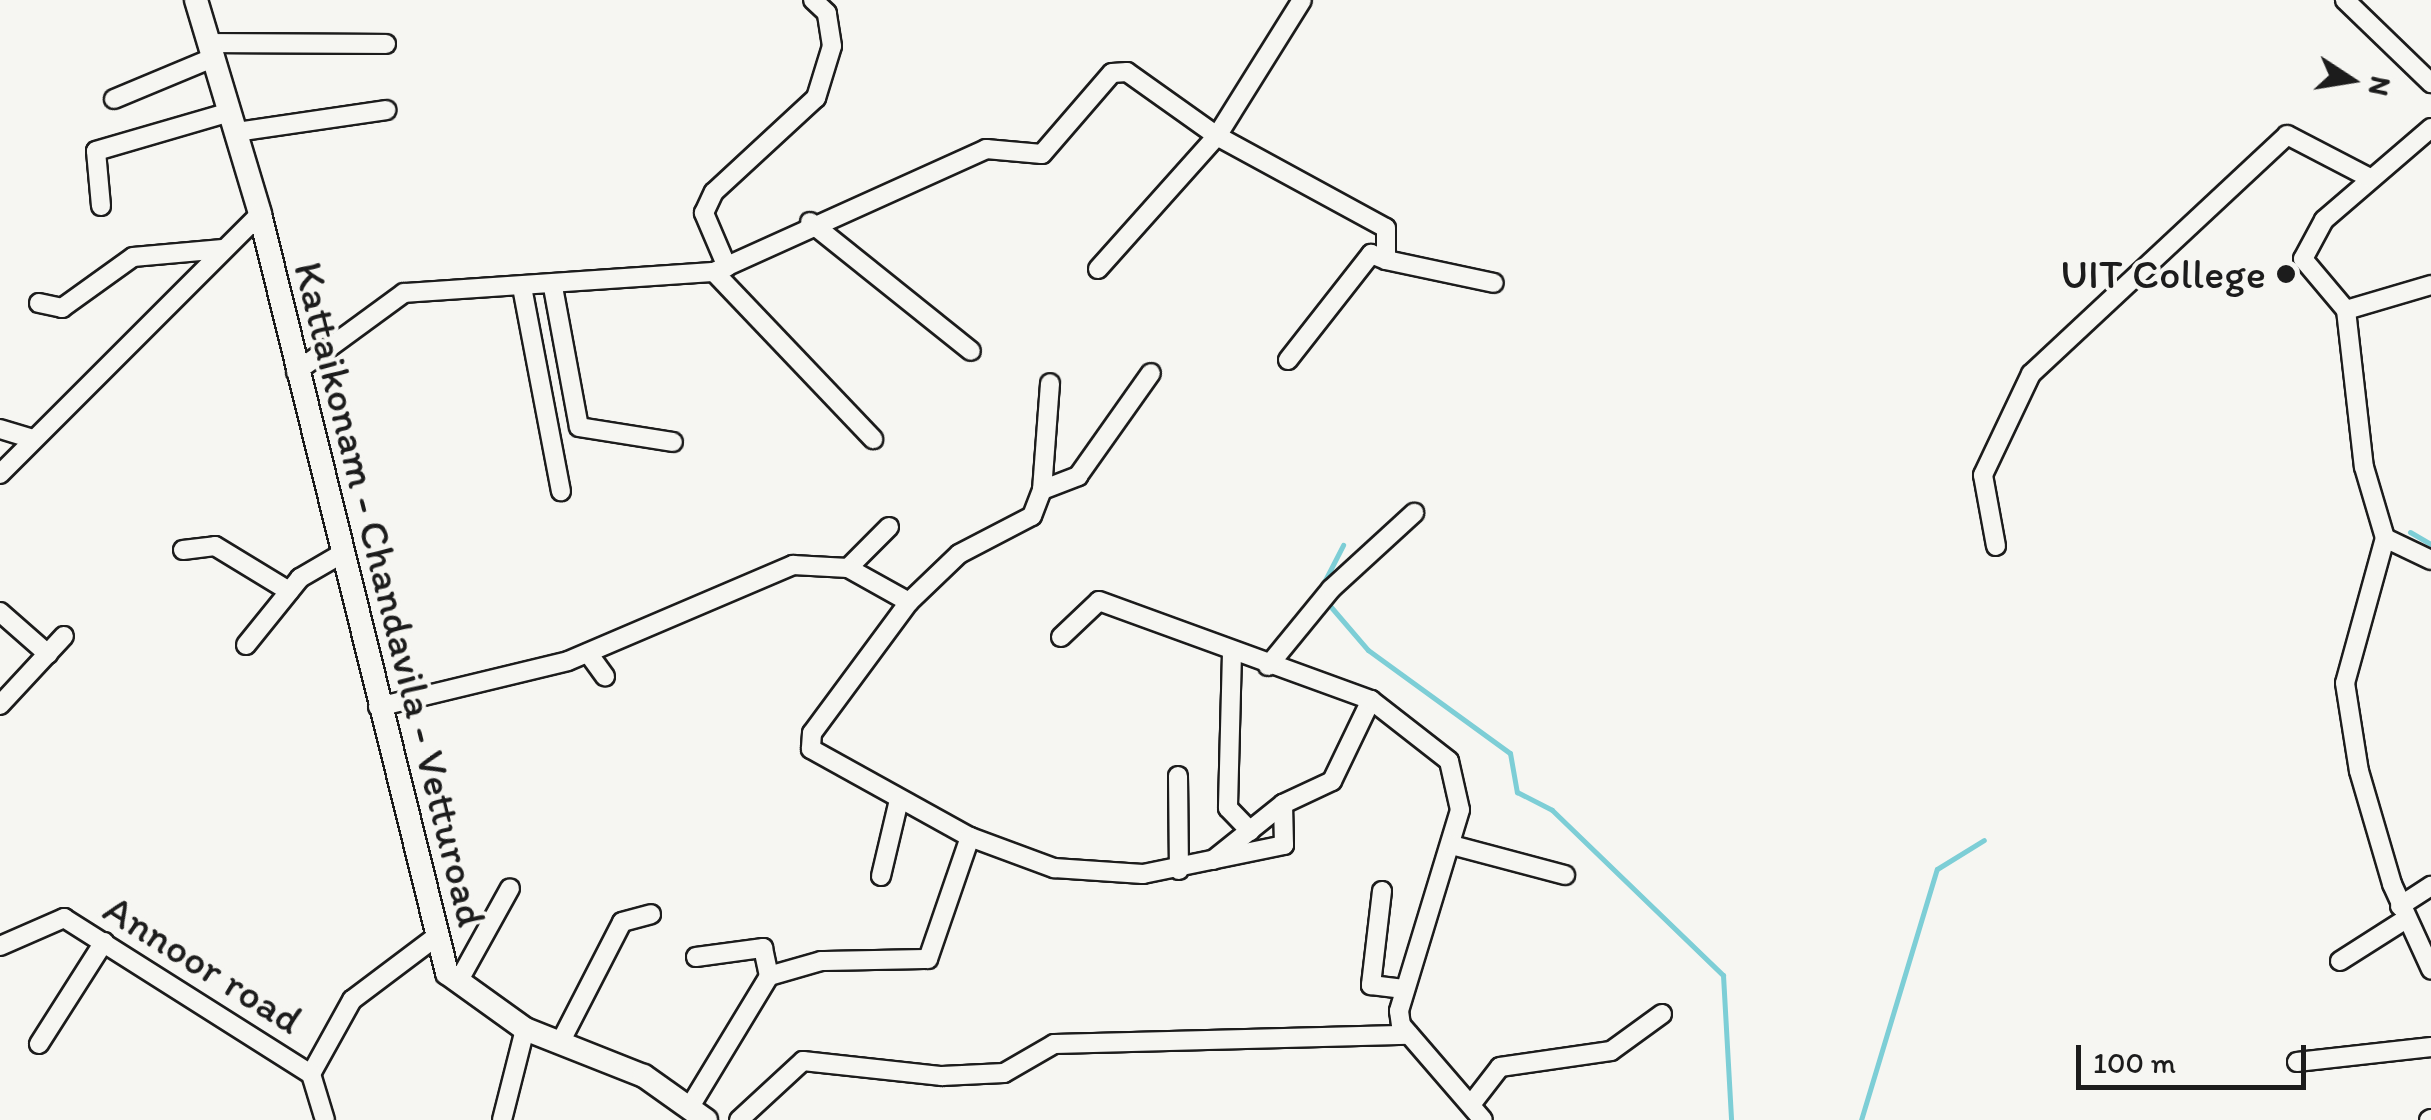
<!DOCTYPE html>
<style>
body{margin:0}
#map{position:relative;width:2431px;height:1120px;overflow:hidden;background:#f6f6f2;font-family:Itim,sans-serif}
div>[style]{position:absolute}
.stream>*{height:5px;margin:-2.5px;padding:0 2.5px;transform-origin:2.5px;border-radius:2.5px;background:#7dced6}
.roads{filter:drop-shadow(2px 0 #1c1c1c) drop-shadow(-2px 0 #1c1c1c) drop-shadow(0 2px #1c1c1c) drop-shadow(0 -2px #1c1c1c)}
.minor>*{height:18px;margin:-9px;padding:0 9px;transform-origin:9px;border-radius:9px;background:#f6f6f2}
.major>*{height:22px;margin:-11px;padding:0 11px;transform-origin:11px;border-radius:11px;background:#f6f6f2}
.dots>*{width:28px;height:28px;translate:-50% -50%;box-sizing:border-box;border:5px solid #f6f6f2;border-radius:50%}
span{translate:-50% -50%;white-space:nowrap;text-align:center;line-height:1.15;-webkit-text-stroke:8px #f6f6f2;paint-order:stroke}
.poi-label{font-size:42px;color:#1c1c1c}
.right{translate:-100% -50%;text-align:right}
.street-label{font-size:42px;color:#1c1c1c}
.north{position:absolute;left:2301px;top:30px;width:100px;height:100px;-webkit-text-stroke:8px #f6f6f2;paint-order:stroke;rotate:102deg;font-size:28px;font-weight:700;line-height:40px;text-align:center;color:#1c1c1c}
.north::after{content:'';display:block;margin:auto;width:35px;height:45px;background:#1c1c1c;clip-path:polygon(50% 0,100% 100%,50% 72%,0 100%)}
.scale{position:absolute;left:2076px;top:1045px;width:230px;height:45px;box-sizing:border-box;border:5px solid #1c1c1c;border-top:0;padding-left:12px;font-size:30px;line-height:35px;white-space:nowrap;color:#1c1c1c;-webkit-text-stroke:8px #f6f6f2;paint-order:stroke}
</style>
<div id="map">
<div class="stream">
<i style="left:2410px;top:532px;width:24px;rotate:30deg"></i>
<i style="left:1319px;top:592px;width:53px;rotate:-62.9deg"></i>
<i style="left:1325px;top:600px;width:66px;rotate:49.3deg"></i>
<i style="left:1368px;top:650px;width:175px;rotate:36deg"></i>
<i style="left:1510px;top:753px;width:40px;rotate:80deg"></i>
<i style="left:1517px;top:792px;width:39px;rotate:27deg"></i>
<i style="left:1552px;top:810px;width:238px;rotate:44deg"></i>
<i style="left:1723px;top:975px;width:145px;rotate:86.8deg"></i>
<i style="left:1861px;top:1120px;width:262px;rotate:-73.2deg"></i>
<i style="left:1937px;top:869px;width:55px;rotate:-31.7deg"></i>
</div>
<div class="roads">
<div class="minor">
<i style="left:2345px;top:0;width:120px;rotate:44deg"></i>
<i style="left:210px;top:43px;width:176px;rotate:0.3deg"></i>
<i style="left:114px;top:99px;width:109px;rotate:-22.6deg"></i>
<i style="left:2431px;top:128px;width:141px;rotate:139.3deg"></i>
<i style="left:2324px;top:220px;width:44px;rotate:118.3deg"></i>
<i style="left:2303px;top:259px;width:67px;rotate:49.9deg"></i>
<i style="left:2346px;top:310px;width:158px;rotate:83.5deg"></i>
<i style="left:2364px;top:467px;width:74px;rotate:73.5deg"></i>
<i style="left:2385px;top:538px;width:150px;rotate:105.4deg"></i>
<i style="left:2345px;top:683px;width:89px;rotate:81deg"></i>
<i style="left:2359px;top:771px;width:118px;rotate:73.7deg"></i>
<i style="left:2392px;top:884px;width:94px;rotate:65.4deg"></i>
<i style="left:236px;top:132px;width:152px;rotate:-8.3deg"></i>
<i style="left:101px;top:206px;width:55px;rotate:-95.2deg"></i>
<i style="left:96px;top:151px;width:140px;rotate:-16.2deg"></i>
<i style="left:810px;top:222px;width:206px;rotate:38.7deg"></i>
<i style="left:727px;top:267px;width:59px;rotate:-113.1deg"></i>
<i style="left:704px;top:213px;width:23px;rotate:-65deg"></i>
<i style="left:714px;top:192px;width:139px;rotate:-42.7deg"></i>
<i style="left:816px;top:98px;width:54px;rotate:-72.9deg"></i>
<i style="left:832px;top:46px;width:33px;rotate:-99deg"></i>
<i style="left:827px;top:13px;width:19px;rotate:-137deg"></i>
<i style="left:1098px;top:269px;width:178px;rotate:-48.2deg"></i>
<i style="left:1217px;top:136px;width:192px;rotate:28.6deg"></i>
<i style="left:1386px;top:228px;width:32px;rotate:90deg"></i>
<i style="left:1386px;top:260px;width:110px;rotate:12deg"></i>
<i style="left:714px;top:272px;width:231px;rotate:46.4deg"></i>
<i style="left:522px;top:287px;width:208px;rotate:79.2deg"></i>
<i style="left:553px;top:287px;width:142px;rotate:79.5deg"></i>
<i style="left:579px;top:427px;width:95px;rotate:9.1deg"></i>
<i style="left:39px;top:303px;width:24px;rotate:12deg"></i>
<i style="left:62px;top:308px;width:87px;rotate:-35.7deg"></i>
<i style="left:133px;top:257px;width:90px;rotate:-5.1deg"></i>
<i style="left:2346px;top:310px;width:89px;rotate:-16.4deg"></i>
<i style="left:1288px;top:360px;width:135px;rotate:-51.9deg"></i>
<i style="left:1371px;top:254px;width:16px;rotate:22deg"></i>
<i style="left:296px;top:372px;width:134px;rotate:-36.2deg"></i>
<i style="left:404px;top:293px;width:311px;rotate:-3.9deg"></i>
<i style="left:714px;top:272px;width:299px;rotate:-24.3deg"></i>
<i style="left:986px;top:149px;width:56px;rotate:5.1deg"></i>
<i style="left:1042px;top:154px;width:107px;rotate:-49.2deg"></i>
<i style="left:1112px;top:73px;width:15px;rotate:-4deg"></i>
<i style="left:1127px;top:72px;width:110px;rotate:35.4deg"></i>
<i style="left:1217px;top:136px;width:160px;rotate:-58deg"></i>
<i style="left:0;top:429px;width:34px;rotate:17deg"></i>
<i style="left:0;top:474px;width:368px;rotate:-45deg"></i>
<i style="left:1042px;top:490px;width:107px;rotate:-85.7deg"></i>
<i style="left:2385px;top:538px;width:51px;rotate:25.6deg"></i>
<i style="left:1996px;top:546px;width:72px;rotate:-100.4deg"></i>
<i style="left:1983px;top:475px;width:112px;rotate:-64.6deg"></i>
<i style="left:2031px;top:374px;width:350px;rotate:-43deg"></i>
<i style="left:2287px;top:135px;width:93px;rotate:27.4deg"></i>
<i style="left:183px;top:550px;width:32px;rotate:-7deg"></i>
<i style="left:215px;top:546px;width:87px;rotate:31.3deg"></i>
<i style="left:848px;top:568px;width:58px;rotate:-45deg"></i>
<i style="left:909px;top:602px;width:163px;rotate:126.5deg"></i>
<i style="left:812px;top:733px;width:16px;rotate:94deg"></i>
<i style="left:811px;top:749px;width:182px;rotate:29deg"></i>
<i style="left:970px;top:837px;width:90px;rotate:20.3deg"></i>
<i style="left:1054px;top:868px;width:89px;rotate:3.9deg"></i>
<i style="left:1143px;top:874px;width:144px;rotate:-11.6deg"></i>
<i style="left:1284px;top:845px;width:41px;rotate:-91.4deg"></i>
<i style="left:1283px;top:804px;width:54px;rotate:-25.1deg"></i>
<i style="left:1332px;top:781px;width:90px;rotate:-64.3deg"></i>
<i style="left:0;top:612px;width:64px;rotate:41.2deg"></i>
<i style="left:1061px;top:637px;width:52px;rotate:-43.5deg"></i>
<i style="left:1099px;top:601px;width:289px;rotate:20deg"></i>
<i style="left:1371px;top:700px;width:99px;rotate:38deg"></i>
<i style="left:1449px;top:761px;width:50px;rotate:77.3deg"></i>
<i style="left:1460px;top:810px;width:210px;rotate:106.9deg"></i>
<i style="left:1399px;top:1011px;width:14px;rotate:82deg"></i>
<i style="left:1401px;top:1025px;width:125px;rotate:49.2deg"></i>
<i style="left:246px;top:645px;width:86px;rotate:-51.1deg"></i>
<i style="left:300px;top:578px;width:50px;rotate:-30.2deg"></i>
<i style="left:588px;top:653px;width:29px;rotate:54deg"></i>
<i style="left:1232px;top:653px;width:155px;rotate:91.5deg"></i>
<i style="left:1228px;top:808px;width:32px;rotate:46deg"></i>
<i style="left:1268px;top:666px;width:99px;rotate:-50.7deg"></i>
<i style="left:1331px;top:589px;width:113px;rotate:-42.5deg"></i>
<i style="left:0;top:705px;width:94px;rotate:-47.2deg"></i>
<i style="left:378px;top:707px;width:195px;rotate:-13.6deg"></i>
<i style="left:568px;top:661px;width:245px;rotate:-23.1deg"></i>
<i style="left:793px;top:565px;width:55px;rotate:3.1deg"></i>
<i style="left:848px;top:568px;width:70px;rotate:29.1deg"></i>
<i style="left:909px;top:602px;width:69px;rotate:-43.8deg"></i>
<i style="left:959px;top:554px;width:82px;rotate:-27.5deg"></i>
<i style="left:1032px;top:516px;width:28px;rotate:-69deg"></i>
<i style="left:1042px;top:490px;width:39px;rotate:-21deg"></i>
<i style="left:1078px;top:476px;width:126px;rotate:-54.7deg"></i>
<i style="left:1178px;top:776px;width:94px;rotate:89.4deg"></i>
<i style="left:1452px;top:845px;width:117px;rotate:14.9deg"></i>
<i style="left:1213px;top:860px;width:90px;rotate:-38.7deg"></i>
<i style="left:881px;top:876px;width:78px;rotate:-76.7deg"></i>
<i style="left:1382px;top:891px;width:95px;rotate:96.7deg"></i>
<i style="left:1371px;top:985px;width:31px;rotate:7deg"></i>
<i style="left:2400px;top:906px;width:37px;rotate:-33deg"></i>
<i style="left:0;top:946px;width:70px;rotate:-23.6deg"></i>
<i style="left:64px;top:918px;width:292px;rotate:32.3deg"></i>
<i style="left:311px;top:1074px;width:85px;rotate:-61deg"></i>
<i style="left:352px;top:1000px;width:101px;rotate:-37deg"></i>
<i style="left:696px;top:957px;width:68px;rotate:-7.7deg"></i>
<i style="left:763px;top:948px;width:29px;rotate:78deg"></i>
<i style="left:2340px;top:961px;width:78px;rotate:-32.5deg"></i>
<i style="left:458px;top:982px;width:107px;rotate:-61deg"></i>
<i style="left:563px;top:1037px;width:129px;rotate:-62.8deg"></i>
<i style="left:622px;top:922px;width:30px;rotate:-15deg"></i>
<i style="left:39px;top:1044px;width:121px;rotate:-57.5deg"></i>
<i style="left:2297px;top:1062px;width:135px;rotate:-6.4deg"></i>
<i style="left:311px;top:1074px;width:48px;rotate:73.1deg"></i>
<i style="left:1473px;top:1102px;width:44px;rotate:-52.4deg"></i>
<i style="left:1500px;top:1067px;width:112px;rotate:-8.2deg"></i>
<i style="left:1611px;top:1051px;width:63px;rotate:-36deg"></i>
<i style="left:691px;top:1105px;width:151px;rotate:-58.8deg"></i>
<i style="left:769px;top:976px;width:54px;rotate:-16.1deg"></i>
<i style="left:821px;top:961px;width:107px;rotate:-1.1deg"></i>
<i style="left:928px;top:959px;width:129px;rotate:-71deg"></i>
<i style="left:502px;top:1120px;width:94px;rotate:-75.8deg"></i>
<i style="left:739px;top:1120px;width:87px;rotate:-42.7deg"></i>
<i style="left:803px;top:1061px;width:140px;rotate:6.2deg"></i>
<i style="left:942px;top:1076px;width:62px;rotate:-2.8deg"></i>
<i style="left:1004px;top:1073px;width:58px;rotate:-30.1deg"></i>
<i style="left:1054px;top:1044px;width:355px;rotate:-1.5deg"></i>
<i style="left:2429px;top:1120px;width:2px;rotate:-27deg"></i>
</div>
<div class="major">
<i style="left:196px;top:0;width:223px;rotate:73.3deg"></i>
<i style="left:260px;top:214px;width:782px;rotate:76.16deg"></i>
<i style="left:447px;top:973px;width:96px;rotate:35.7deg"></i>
<i style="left:525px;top:1029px;width:128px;rotate:21.6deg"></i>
<i style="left:644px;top:1076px;width:76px;rotate:35.4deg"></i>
</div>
</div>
<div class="dots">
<i style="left:2286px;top:274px;background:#1c1c1c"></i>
</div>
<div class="poi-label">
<span class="right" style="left:2266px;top:274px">UIT College</span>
</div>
<div class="street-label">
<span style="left:390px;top:594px;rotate:76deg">Kattaikonam - Chandavila - Vetturoad</span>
<span style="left:203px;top:964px;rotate:32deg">Annoor road</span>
</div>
<div class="north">N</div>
<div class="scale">100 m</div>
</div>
